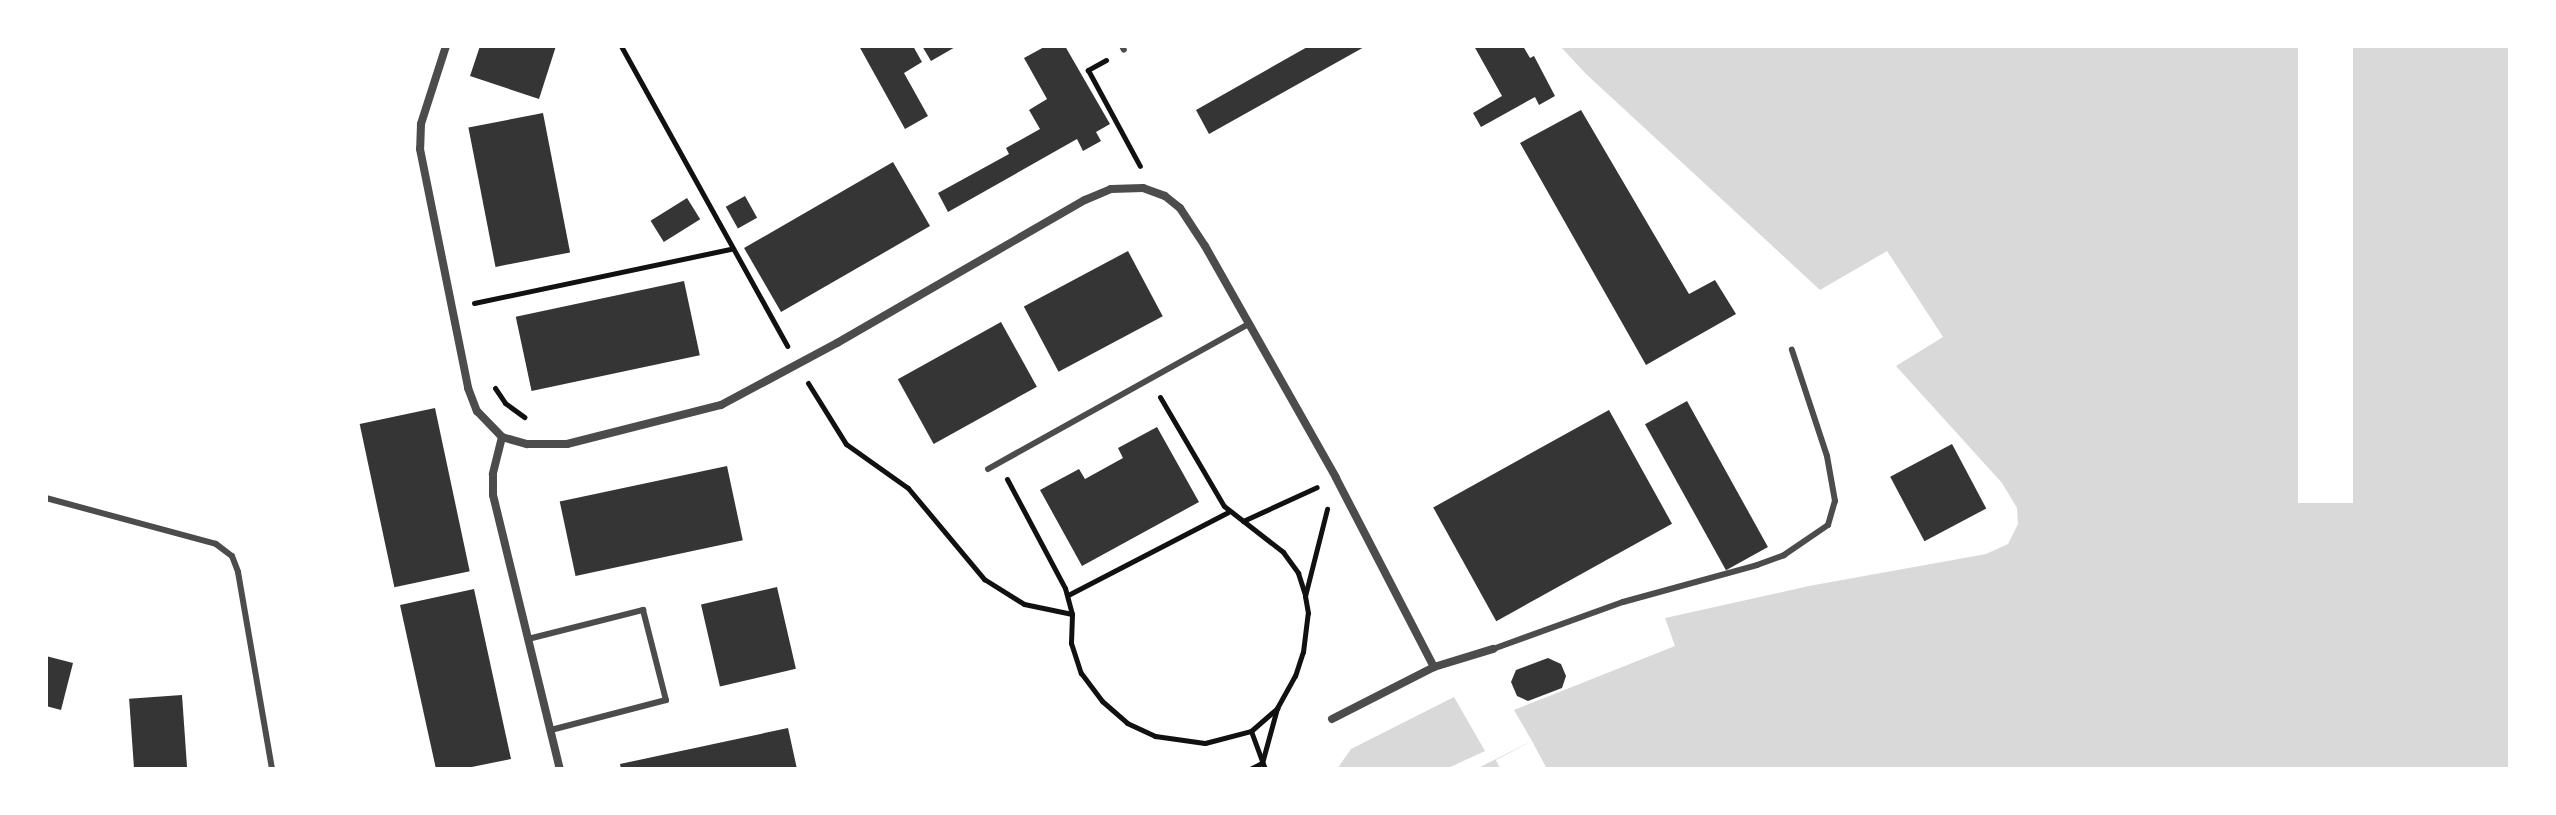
<!DOCTYPE html>
<style>
body{margin:0}
#map{position:relative;width:2556px;height:815px;overflow:hidden;background:#fff;font-family:"DejaVu Sans",sans-serif}
div>[style]{position:absolute}
.water>*{inset:0;background:#d9d9d9}
.pier>*{inset:0;background:#fff;transform-origin:0 0}
.building>*{inset:0;background:#353535;transform-origin:0 0}
.path>*{height:5px;margin:-2.5px;padding:0 2.5px;transform-origin:2.5px;border-radius:2.5px;background:#111}
.service>*{height:6px;margin:-3px;padding:0 3px;transform-origin:3px;border-radius:3px;background:#4c4c4c}
.minor>*{height:8px;margin:-4px;padding:0 4px;transform-origin:4px;border-radius:4px;background:#4c4c4c}
span{translate:-50% -50%;white-space:nowrap;text-align:center;line-height:1.15;-webkit-text-stroke:8px #fff;paint-order:stroke}
.frame{position:absolute;inset:0;border:48px solid #fff;pointer-events:none}
</style>
<div id="map">
<div class="water">
<i style="clip-path:polygon(1560px 46px,2510px 46px,2510px 769px,1476px 769px,1532px 741px,1514px 710px,1675px 646px,1665px 618px,1809px 586px,1986px 554px,2008px 544px,2018px 524px,2017px 508px,2002px 483px,1896px 366px,1943px 337px,1887px 251px,1820px 290px,1586px 74px)"></i>
<i style="clip-path:polygon(1454px 697px,1485px 751px,1446px 769px,1337px 769px,1351px 749px)"></i>
</div>
<div class="pier">
<i style="left:2298px;top:46px;width:55px;height:457px"></i>
<i style="clip-path:polygon(1532px 741px,1547px 769px,1500px 769px,1496px 760px)"></i>
</div>
<div class="building">
<i style="clip-path:polygon(480px 46px,556px 46px,539px 99px,470px 76px)"></i>
<i style="clip-path:polygon(859px 46px,913px 46px,922px 62px,904px 73px,928px 116px,905px 129px)"></i>
<i style="clip-path:polygon(922px 46px,957px 46px,931px 61px)"></i>
<i style="clip-path:polygon(1046px 46px,1065px 46px,1110px 124px,1096px 132px,1101px 141px,1083px 151px,1077px 139px,948px 212px,938px 193px,1009px 154px,1006px 148px,1040px 129px,1029px 110px,1047px 99px,1024px 58px)"></i>
<i style="clip-path:polygon(1309px 46px,1366px 46px,1209px 134px,1196px 110px)"></i>
<i style="clip-path:polygon(1474px 46px,1523px 46px,1530px 58px,1534px 56px,1555px 96px,1539px 105px,1535px 97px,1481px 127px,1473px 113px,1502px 96px)"></i>
<i style="clip-path:polygon(1581px 110px,1689px 294px,1715px 280px,1736px 314px,1646px 365px,1520px 143px)"></i>
<i style="left:543px;top:113px;width:142px;height:76px;rotate:79deg"></i>
<i style="left:893px;top:162px;width:74px;height:172px;rotate:60deg"></i>
<i style="left:745px;top:196px;width:25px;height:22px;rotate:61deg"></i>
<i style="left:687px;top:198px;width:25px;height:43px;rotate:58deg"></i>
<i style="left:1128px;top:251px;width:74px;height:118px;rotate:62deg"></i>
<i style="left:684px;top:281px;width:76px;height:172px;rotate:78deg"></i>
<i style="left:1001px;top:322px;width:74px;height:118px;rotate:61deg"></i>
<i style="left:1687px;top:401px;width:167px;height:48px;rotate:61deg"></i>
<i style="left:435px;top:408px;width:167px;height:77px;rotate:78deg"></i>
<i style="left:1609px;top:410px;width:130px;height:201px;rotate:61deg"></i>
<i style="clip-path:polygon(1157px 427px,1199px 502px,1082px 566px,1040px 490px,1079px 469px,1085px 479px,1123px 458px,1118px 448px)"></i>
<i style="left:1952px;top:444px;width:73px;height:70px;rotate:62deg"></i>
<i style="left:727px;top:466px;width:76px;height:171px;rotate:78deg"></i>
<i style="left:777px;top:587px;width:84px;height:78px;rotate:77deg"></i>
<i style="clip-path:polygon(474px 589px,511px 759px,462px 769px,436px 769px,400px 605px)"></i>
<i style="clip-path:polygon(46px 656px,73px 663px,61px 710px,46px 706px)"></i>
<i style="clip-path:polygon(1548px 658px,1561px 664px,1566px 676px,1562px 688px,1528px 701px,1517px 696px,1511px 682px,1516px 670px)"></i>
<i style="left:182px;top:695px;width:74px;height:53px;rotate:86deg"></i>
<i style="clip-path:polygon(788px 728px,797px 769px,621px 769px,620px 764px)"></i>
</div>
<div class="path">
<i style="left:621px;top:46px;width:343px;rotate:61deg"></i>
<i style="left:1106px;top:60px;width:21px;rotate:151deg"></i>
<i style="left:1088px;top:70px;width:109px;rotate:61.6deg"></i>
<i style="left:474px;top:303px;width:263px;rotate:-11.9deg"></i>
<i style="left:808px;top:383px;width:72px;rotate:58.1deg"></i>
<i style="left:846px;top:444px;width:76px;rotate:35.4deg"></i>
<i style="left:908px;top:488px;width:119px;rotate:50.1deg"></i>
<i style="left:984px;top:579px;width:47px;rotate:32deg"></i>
<i style="left:1024px;top:604px;width:49px;rotate:11.8deg"></i>
<i style="left:1072px;top:614px;width:29px;rotate:92deg"></i>
<i style="left:1071px;top:643px;width:32px;rotate:72deg"></i>
<i style="left:1081px;top:673px;width:35px;rotate:53deg"></i>
<i style="left:1102px;top:701px;width:33px;rotate:41deg"></i>
<i style="left:1127px;top:723px;width:31px;rotate:25deg"></i>
<i style="left:1155px;top:736px;width:50px;rotate:8deg"></i>
<i style="left:1205px;top:743px;width:48px;rotate:-14.6deg"></i>
<i style="left:1251px;top:731px;width:35px;rotate:-41deg"></i>
<i style="left:495px;top:388px;width:18px;rotate:56deg"></i>
<i style="left:505px;top:403px;width:24px;rotate:36deg"></i>
<i style="left:1160px;top:397px;width:126px;rotate:59.6deg"></i>
<i style="left:1224px;top:506px;width:75px;rotate:37.9deg"></i>
<i style="left:1283px;top:552px;width:26px;rotate:54deg"></i>
<i style="left:1298px;top:573px;width:23px;rotate:72deg"></i>
<i style="left:1007px;top:479px;width:123px;rotate:62deg"></i>
<i style="left:1065px;top:588px;width:27px;rotate:75deg"></i>
<i style="left:1243px;top:521px;width:81px;rotate:-24.7deg"></i>
<i style="left:1068px;top:595px;width:180px;rotate:-27.4deg"></i>
<i style="left:1251px;top:731px;width:40px;rotate:69.8deg"></i>
<i style="left:1250px;top:769px;width:13px;rotate:-27deg"></i>
<i style="left:1262px;top:763px;width:57px;rotate:-74.7deg"></i>
<i style="left:1277px;top:708px;width:37px;rotate:-61deg"></i>
<i style="left:1295px;top:676px;width:25px;rotate:-72deg"></i>
<i style="left:1303px;top:652px;width:39px;rotate:-83deg"></i>
<i style="left:1308px;top:613px;width:17px;rotate:-100deg"></i>
<i style="left:1305px;top:596px;width:90px;rotate:-75.8deg"></i>
</div>
<div class="service">
<i style="left:1122px;top:46px;width:4px;rotate:63deg"></i>
<i style="left:988px;top:469px;width:298px;rotate:-29.1deg"></i>
<i style="left:46px;top:498px;width:176px;rotate:15.1deg"></i>
<i style="left:216px;top:544px;width:20px;rotate:37deg"></i>
<i style="left:232px;top:556px;width:17px;rotate:69deg"></i>
<i style="left:238px;top:572px;width:200px;rotate:80.2deg"></i>
<i style="left:528px;top:639px;width:119px;rotate:-14.2deg"></i>
<i style="left:643px;top:610px;width:93px;rotate:75.7deg"></i>
<i style="left:666px;top:700px;width:119px;rotate:165.4deg"></i>
<i style="left:1493px;top:649px;width:138px;rotate:-19.9deg"></i>
<i style="left:1623px;top:602px;width:139px;rotate:-15.4deg"></i>
<i style="left:1757px;top:565px;width:29px;rotate:-20deg"></i>
<i style="left:1784px;top:555px;width:53px;rotate:-34.3deg"></i>
<i style="left:1828px;top:525px;width:25px;rotate:-74deg"></i>
<i style="left:1835px;top:501px;width:46px;rotate:-100.1deg"></i>
<i style="left:1827px;top:456px;width:112px;rotate:-108.3deg"></i>
</div>
<div class="minor">
<i style="left:446px;top:46px;width:82px;rotate:107.8deg"></i>
<i style="left:421px;top:124px;width:25px;rotate:92deg"></i>
<i style="left:420px;top:149px;width:244px;rotate:78.6deg"></i>
<i style="left:468px;top:388px;width:25px;rotate:69deg"></i>
<i style="left:477px;top:411px;width:36px;rotate:46deg"></i>
<i style="left:502px;top:437px;width:26px;rotate:16deg"></i>
<i style="left:527px;top:444px;width:40px"></i>
<i style="left:567px;top:444px;width:159px;rotate:-14.2deg"></i>
<i style="left:721px;top:405px;width:132px;rotate:-28.1deg"></i>
<i style="left:837px;top:343px;width:286px;rotate:-30deg"></i>
<i style="left:1085px;top:200px;width:28px;rotate:-23deg"></i>
<i style="left:1111px;top:189px;width:32px;rotate:-2deg"></i>
<i style="left:1143px;top:188px;width:23px;rotate:20deg"></i>
<i style="left:1165px;top:196px;width:19px;rotate:39deg"></i>
<i style="left:1180px;top:208px;width:45px;rotate:56.7deg"></i>
<i style="left:1205px;top:246px;width:266px;rotate:60.5deg"></i>
<i style="left:1336px;top:478px;width:213px;rotate:62.6deg"></i>
<i style="left:502px;top:437px;width:38px;rotate:104deg"></i>
<i style="left:493px;top:474px;width:21px;rotate:90deg"></i>
<i style="left:493px;top:495px;width:282px;rotate:76.3deg"></i>
<i style="left:1332px;top:719px;width:114px;rotate:-27deg"></i>
<i style="left:1434px;top:667px;width:62px;rotate:-17deg"></i>
</div>
<div class="frame"></div>
</div>
